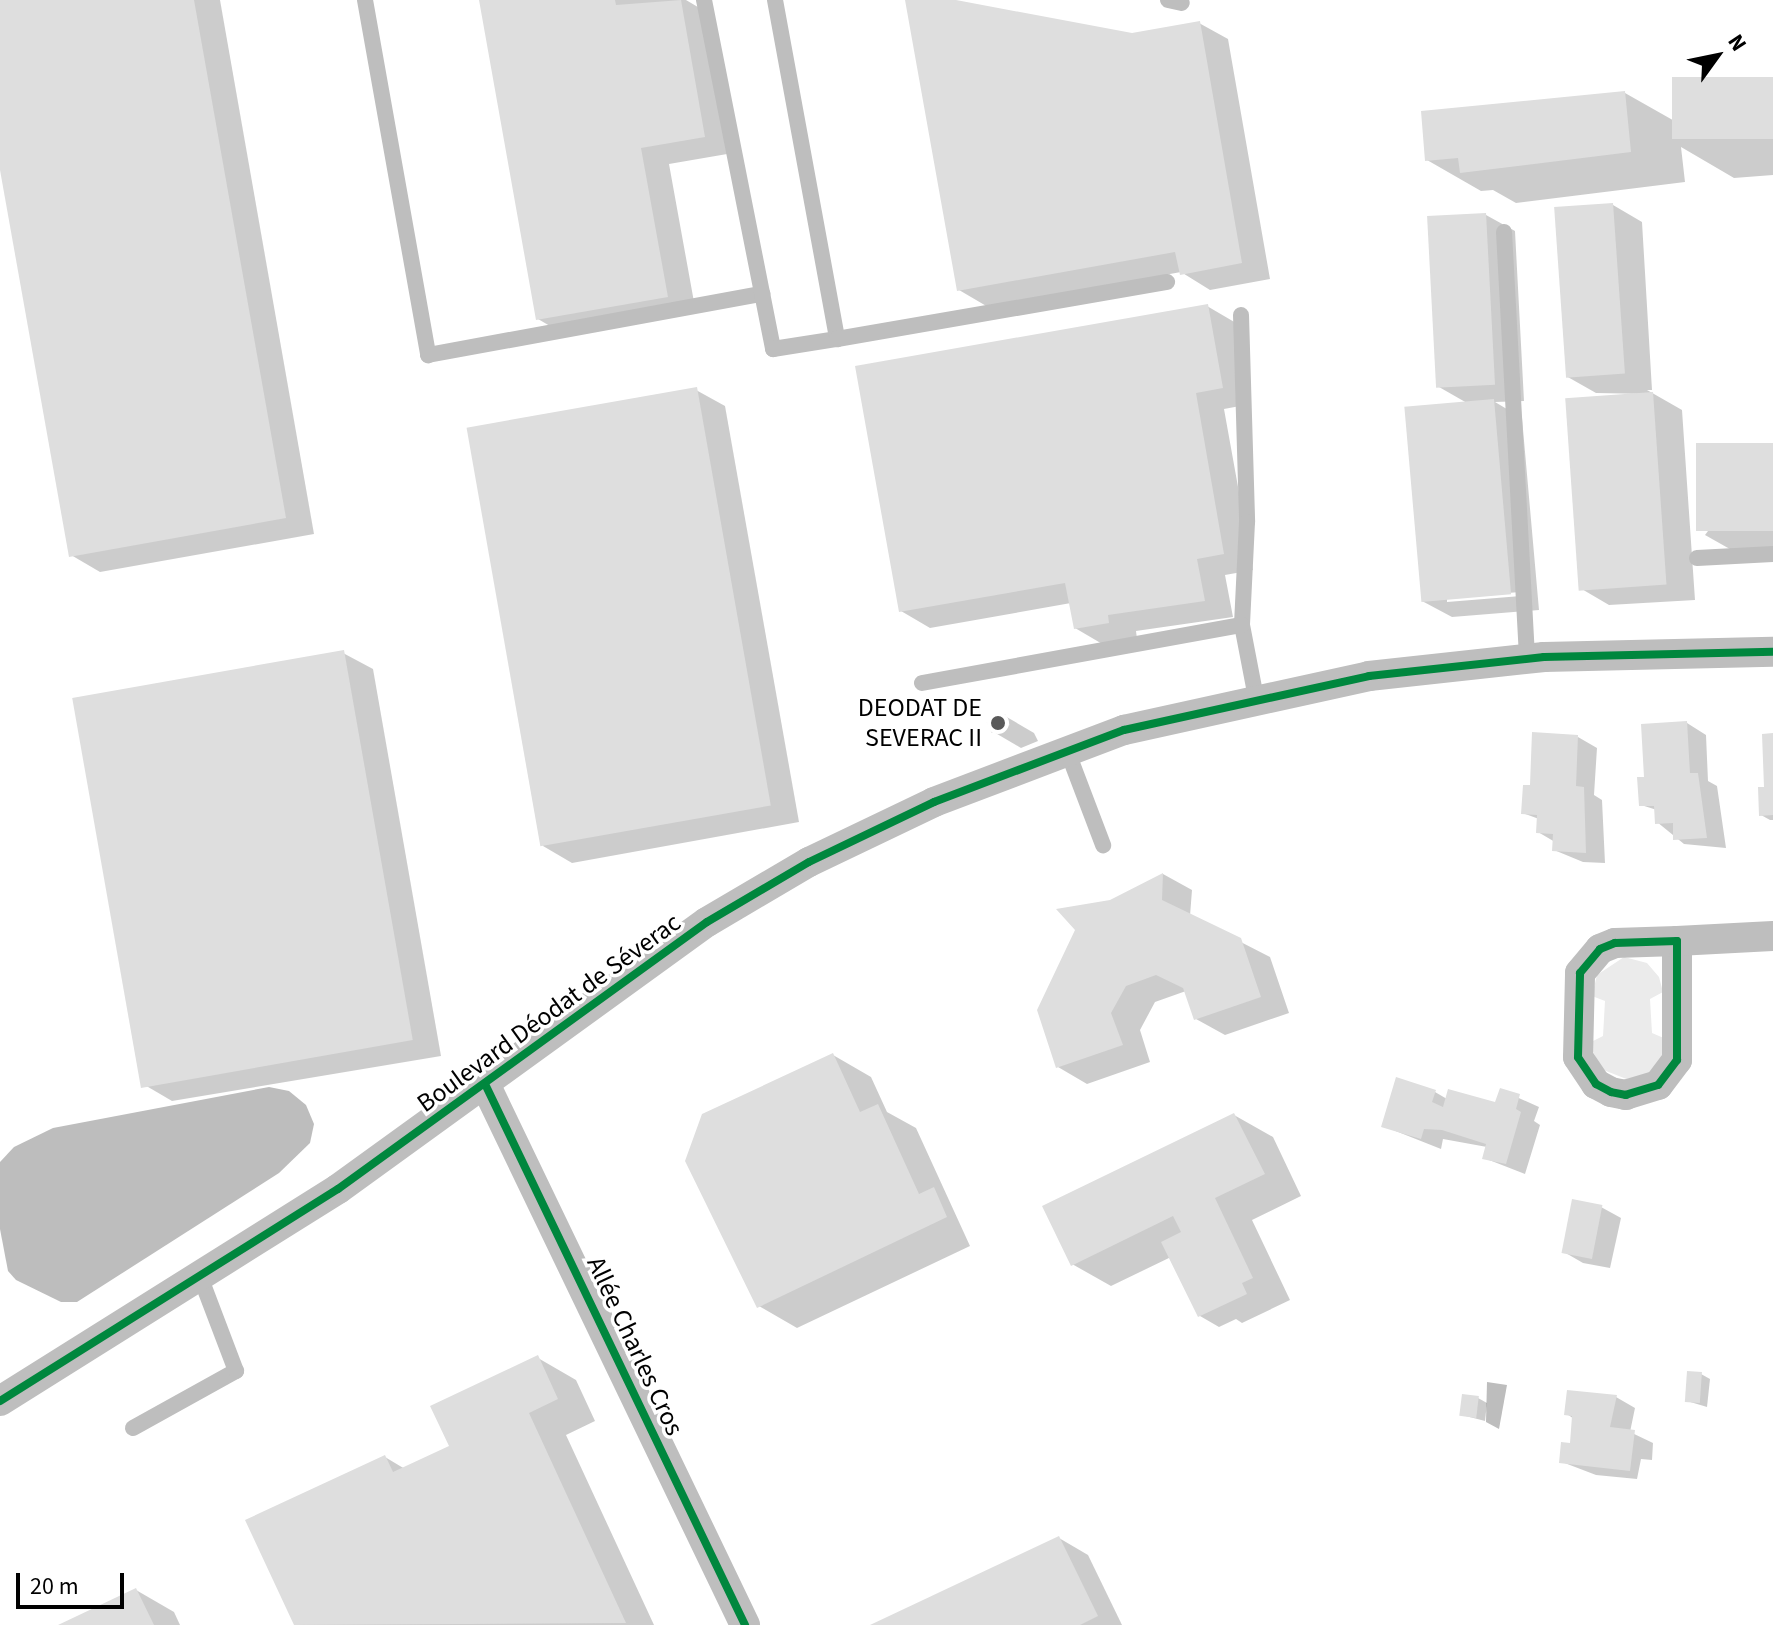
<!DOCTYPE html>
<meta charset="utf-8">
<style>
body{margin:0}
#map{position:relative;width:1773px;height:1625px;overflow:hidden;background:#fff;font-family:"Source Sans 3",sans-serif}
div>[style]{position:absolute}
.green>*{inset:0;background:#ebebeb}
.water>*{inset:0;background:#bdbdbd}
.shadow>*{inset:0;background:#0003}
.building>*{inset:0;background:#dedede;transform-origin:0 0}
.lane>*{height:16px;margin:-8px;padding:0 8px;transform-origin:8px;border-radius:8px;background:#bebebe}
.street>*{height:30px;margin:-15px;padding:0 15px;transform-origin:15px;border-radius:15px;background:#bebebe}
.cycleway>*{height:8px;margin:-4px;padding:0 4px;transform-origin:4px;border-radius:4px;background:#00873e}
.dots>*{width:22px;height:22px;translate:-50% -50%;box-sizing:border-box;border:4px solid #fff;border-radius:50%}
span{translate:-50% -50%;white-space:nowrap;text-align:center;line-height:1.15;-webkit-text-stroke:7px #fff;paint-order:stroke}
.poi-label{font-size:26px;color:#000}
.right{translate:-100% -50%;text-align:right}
.street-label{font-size:26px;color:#000}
.north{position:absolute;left:1677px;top:16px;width:80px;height:80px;-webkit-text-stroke:6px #fff;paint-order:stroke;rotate:57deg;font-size:22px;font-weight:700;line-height:32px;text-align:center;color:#000}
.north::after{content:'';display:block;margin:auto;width:28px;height:36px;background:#000;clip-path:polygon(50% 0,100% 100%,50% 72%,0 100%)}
.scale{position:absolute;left:16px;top:1573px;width:108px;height:36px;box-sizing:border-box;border:4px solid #000;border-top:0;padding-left:10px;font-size:24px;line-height:28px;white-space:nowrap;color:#000;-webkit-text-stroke:6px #fff;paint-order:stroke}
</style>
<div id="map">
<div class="green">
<i style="clip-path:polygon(1624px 957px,1647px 963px,1659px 977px,1663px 992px,1650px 999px,1652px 1033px,1666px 1039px,1664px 1054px,1649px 1073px,1629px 1080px,1601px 1069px,1589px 1043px,1603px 1036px,1605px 1001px,1592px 996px,1597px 975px)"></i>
</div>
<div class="water">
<i style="clip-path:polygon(269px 1087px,289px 1091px,306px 1105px,314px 1124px,310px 1143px,279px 1173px,77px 1302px,61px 1302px,16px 1280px,8px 1271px,0 1229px,0 1162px,14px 1147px,53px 1128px)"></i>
<i style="clip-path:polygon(1487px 1382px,1507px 1385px,1499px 1429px,1486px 1422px)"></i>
</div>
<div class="shadow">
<i style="clip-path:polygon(0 0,220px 0,314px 534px,100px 572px,71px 555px,0 159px)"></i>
<i style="clip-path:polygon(481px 0,686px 0,708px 13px,733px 153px,669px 164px,696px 313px,567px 336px,538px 319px)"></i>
<i style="clip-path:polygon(907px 0,944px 0,1132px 35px,1199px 23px,1228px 39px,1270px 279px,1210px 290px,1181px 272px,988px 307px,959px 290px)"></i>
<i style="clip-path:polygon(1773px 79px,1773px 175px,1734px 178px,1681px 147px,1685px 182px,1516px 203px,1493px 190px,1481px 191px,1427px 160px,1625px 93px,1678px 123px)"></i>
<i style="clip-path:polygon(1613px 205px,1642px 222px,1652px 390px,1647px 390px,1682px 410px,1695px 600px,1609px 605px,1580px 588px,1647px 394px,1596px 393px,1566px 376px)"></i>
<i style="clip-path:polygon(evenodd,1486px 215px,1515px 231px,1524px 401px,1495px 402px,1522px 418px,1539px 610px,1452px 617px,1422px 601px,1467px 403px,1439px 387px,1486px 215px,1520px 592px,1521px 596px,1447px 602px,1447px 598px,1520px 592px)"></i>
<i style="clip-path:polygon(1207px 306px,1236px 323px,1251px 404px,1224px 409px,1253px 570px,1225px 575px,1233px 617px,1136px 631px,1137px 639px,1104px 645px,1075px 628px,1071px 603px,930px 628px,901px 611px)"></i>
<i style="clip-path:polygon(696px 390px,725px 406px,799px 822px,572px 863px,543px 846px)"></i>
<i style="clip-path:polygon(1773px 445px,1773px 555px,1744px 557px,1705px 535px)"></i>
<i style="clip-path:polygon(343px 653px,373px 669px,441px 1056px,172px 1101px,143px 1084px)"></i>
<i style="clip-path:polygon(1005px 716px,1034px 733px,1038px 741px,1021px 748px,992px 731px)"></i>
<i style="clip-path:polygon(1687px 723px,1706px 735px,1708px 781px,1717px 786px,1726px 848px,1684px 844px,1657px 822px,1657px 810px,1641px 805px,1646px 778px)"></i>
<i style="clip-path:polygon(1773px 735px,1773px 820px,1770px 820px,1761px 815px)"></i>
<i style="clip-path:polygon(1578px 737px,1597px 748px,1594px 795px,1602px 800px,1605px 863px,1583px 862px,1554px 850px,1555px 842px,1538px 832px,1539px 819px,1523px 813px,1532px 787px)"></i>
<i style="clip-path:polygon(1163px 874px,1192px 890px,1190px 916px,1270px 957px,1289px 1013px,1225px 1035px,1196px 1019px,1186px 991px,1155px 1002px,1140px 1030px,1150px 1062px,1087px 1084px,1058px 1067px,1111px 902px)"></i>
<i style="clip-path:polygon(833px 1055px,871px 1077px,887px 1112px,916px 1128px,970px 1246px,797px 1328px,759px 1306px)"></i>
<i style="clip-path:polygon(1501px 1090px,1539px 1107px,1534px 1121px,1540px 1125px,1525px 1174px,1484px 1158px,1487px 1147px,1443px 1139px,1441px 1149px,1383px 1126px,1435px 1092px,1447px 1099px,1496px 1105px)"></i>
<i style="clip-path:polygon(1234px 1115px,1273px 1137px,1301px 1196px,1252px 1220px,1290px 1300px,1242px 1323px,1236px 1319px,1219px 1327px,1200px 1316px,1171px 1257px,1111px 1286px,1072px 1264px)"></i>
<i style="clip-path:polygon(1601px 1207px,1621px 1218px,1610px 1268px,1583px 1263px,1564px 1252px)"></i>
<i style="clip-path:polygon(538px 1358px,576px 1380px,595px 1421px,566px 1435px,654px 1625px,296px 1625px,247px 1521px,385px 1457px,405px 1469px,451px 1447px)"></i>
<i style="clip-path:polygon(1701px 1374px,1710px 1379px,1707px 1407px,1687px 1401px)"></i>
<i style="clip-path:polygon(1616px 1397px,1635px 1408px,1630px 1432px,1653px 1443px,1652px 1460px,1641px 1459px,1637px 1479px,1596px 1475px,1562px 1462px,1576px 1445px,1574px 1419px,1567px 1414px)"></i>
<i style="clip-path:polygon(1478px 1398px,1487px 1403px,1485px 1421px,1462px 1415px)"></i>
<i style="clip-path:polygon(1059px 1538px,1088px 1555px,1122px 1625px,875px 1625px)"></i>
<i style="clip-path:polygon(136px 1590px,174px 1612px,180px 1625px,62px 1625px)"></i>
</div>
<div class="building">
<i style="clip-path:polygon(0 0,194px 0,286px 518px,69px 557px,0 170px)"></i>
<i style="clip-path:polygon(479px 0,615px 0,616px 5px,681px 0,705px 137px,641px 148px,668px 297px,536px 320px)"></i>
<i style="clip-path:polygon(905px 0,956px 0,1132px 33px,1200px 21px,1242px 263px,1180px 275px,1175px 252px,957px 291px)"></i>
<i style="left:1773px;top:77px;width:62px;height:101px;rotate:90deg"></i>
<i style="clip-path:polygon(1625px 91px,1631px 152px,1460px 173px,1458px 158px,1425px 161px,1421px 111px)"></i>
<i style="left:1613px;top:203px;width:171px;height:59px;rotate:86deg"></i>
<i style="left:1486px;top:213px;width:172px;height:59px;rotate:87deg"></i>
<i style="clip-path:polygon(1208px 304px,1223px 388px,1196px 393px,1224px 554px,1197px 559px,1205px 601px,1108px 615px,1109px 623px,1074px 629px,1065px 583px,899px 612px,855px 366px)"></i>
<i style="left:697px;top:387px;width:425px;height:234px;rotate:80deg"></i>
<i style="left:1653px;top:392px;width:193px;height:88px;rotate:86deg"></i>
<i style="left:1494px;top:399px;width:196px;height:90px;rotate:85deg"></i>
<i style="left:1773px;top:443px;width:88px;height:77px;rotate:90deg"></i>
<i style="left:344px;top:650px;width:396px;height:276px;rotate:80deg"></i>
<i style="left:1005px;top:714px;width:12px;height:20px;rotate:66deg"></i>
<i style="clip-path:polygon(1687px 721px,1690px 773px,1698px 773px,1707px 838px,1673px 840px,1673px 823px,1655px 824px,1654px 806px,1639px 806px,1637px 777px,1644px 777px,1641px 724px)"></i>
<i style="clip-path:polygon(1532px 732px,1578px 735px,1576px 786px,1584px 787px,1586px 853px,1552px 851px,1553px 834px,1536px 833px,1537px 815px,1521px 814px,1523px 785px,1530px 785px)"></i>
<i style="clip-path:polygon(1773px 733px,1773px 815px,1759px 816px,1758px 787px,1764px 787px,1762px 734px)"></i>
<i style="clip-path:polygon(1163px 873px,1162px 900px,1241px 938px,1261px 997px,1194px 1020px,1183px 988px,1156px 975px,1126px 986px,1111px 1013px,1123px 1045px,1056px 1068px,1037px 1010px,1075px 930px,1056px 909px,1110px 900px)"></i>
<i style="clip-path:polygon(833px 1053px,860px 1112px,878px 1104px,919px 1194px,934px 1187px,947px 1217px,757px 1308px,685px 1161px,702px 1114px)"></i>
<i style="clip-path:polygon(1396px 1077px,1436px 1090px,1432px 1102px,1443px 1107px,1448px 1089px,1495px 1102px,1500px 1088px,1520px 1094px,1516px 1109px,1521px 1112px,1506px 1164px,1482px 1159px,1486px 1144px,1442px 1130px,1424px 1129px,1421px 1139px,1381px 1127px)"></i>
<i style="clip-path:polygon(1234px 1113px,1265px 1174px,1215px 1198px,1253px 1278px,1242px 1283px,1247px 1294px,1198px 1317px,1161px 1242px,1181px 1232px,1173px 1216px,1071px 1266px,1042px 1206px)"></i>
<i style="left:1572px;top:1199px;width:31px;height:55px;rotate:11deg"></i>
<i style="clip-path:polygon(538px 1355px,558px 1399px,529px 1413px,626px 1623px,294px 1625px,245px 1520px,385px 1455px,393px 1472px,449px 1446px,430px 1406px)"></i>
<i style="left:1687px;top:1371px;width:15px;height:31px;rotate:4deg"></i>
<i style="clip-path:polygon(1567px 1390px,1617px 1395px,1610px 1427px,1635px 1430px,1630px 1471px,1559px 1463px,1561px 1442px,1570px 1443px,1572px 1416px,1564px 1415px)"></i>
<i style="left:1462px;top:1394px;width:17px;height:22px;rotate:7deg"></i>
<i style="clip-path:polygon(1059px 1536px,1098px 1616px,1080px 1625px,870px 1625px)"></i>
<i style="clip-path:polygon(136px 1588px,154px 1625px,58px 1625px,77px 1616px)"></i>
</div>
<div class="lane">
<i style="left:365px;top:0;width:361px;rotate:79.9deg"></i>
<i style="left:428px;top:355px;width:340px;rotate:-10.4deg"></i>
<i style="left:704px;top:0;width:356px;rotate:78.8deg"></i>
<i style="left:773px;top:349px;width:65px;rotate:-8.9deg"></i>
<i style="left:775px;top:0;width:345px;rotate:79.6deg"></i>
<i style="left:837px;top:339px;width:335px;rotate:-9.8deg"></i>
<i style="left:1168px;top:0;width:14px;rotate:12deg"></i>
<i style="left:1504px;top:232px;width:428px;rotate:86.9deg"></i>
<i style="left:1241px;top:315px;width:207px;rotate:88.3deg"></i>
<i style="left:1247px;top:522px;width:103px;rotate:92.8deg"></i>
<i style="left:1242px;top:625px;width:74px;rotate:79.1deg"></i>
<i style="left:1697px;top:558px;width:76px;rotate:-3deg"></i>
<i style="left:922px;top:683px;width:325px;rotate:-10.3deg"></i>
<i style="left:1067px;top:750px;width:102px;rotate:69.2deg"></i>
<i style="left:133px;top:1428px;width:118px;rotate:-29deg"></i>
<i style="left:236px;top:1371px;width:98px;rotate:-110.8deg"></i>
</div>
<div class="street">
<i style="left:1677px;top:941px;width:119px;rotate:90deg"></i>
<i style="left:1677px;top:1060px;width:31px;rotate:127deg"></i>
<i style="left:1658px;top:1085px;width:34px;rotate:163deg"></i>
<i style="left:1626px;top:1095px;width:15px;rotate:-169deg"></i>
<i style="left:1611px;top:1092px;width:17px;rotate:-152deg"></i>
<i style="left:1596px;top:1084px;width:32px;rotate:-124deg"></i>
<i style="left:1578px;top:1057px;width:84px;rotate:-88.6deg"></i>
<i style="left:1580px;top:973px;width:31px;rotate:-50deg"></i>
<i style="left:1600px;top:949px;width:16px;rotate:-22deg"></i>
<i style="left:1615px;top:943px;width:62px;rotate:-1.8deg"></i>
<i style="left:1677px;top:941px;width:96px;rotate:-3deg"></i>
<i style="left:486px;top:1086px;width:598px;rotate:64.33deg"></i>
<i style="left:0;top:1401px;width:399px;rotate:-32.1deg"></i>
<i style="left:338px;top:1189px;width:455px;rotate:-35.9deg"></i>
<i style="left:707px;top:922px;width:118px;rotate:-30.5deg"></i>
<i style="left:809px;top:862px;width:139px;rotate:-25.6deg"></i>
<i style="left:934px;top:802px;width:203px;rotate:-20.8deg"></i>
<i style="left:1124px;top:730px;width:251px;rotate:-12.4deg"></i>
<i style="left:1369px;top:676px;width:176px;rotate:-6.2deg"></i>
<i style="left:1544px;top:657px;width:229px;rotate:-1.3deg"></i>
</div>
<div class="cycleway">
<i style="left:1677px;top:941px;width:119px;rotate:90deg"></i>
<i style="left:1677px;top:1060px;width:31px;rotate:127deg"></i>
<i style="left:1658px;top:1085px;width:34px;rotate:163deg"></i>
<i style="left:1626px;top:1095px;width:15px;rotate:-169deg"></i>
<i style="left:1611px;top:1092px;width:17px;rotate:-152deg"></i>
<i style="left:1596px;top:1084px;width:32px;rotate:-124deg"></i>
<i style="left:1578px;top:1057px;width:84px;rotate:-88.6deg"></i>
<i style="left:1580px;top:973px;width:31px;rotate:-50deg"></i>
<i style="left:1600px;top:949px;width:16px;rotate:-22deg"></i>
<i style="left:1615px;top:943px;width:62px;rotate:-1.8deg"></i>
<i style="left:486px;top:1086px;width:598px;rotate:64.33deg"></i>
<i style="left:0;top:1401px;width:399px;rotate:-32.1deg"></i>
<i style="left:338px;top:1189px;width:455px;rotate:-35.9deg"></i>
<i style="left:707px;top:922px;width:118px;rotate:-30.5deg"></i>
<i style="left:809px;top:862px;width:139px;rotate:-25.6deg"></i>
<i style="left:934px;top:802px;width:203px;rotate:-20.8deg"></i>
<i style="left:1124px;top:730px;width:251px;rotate:-12.4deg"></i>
<i style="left:1369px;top:676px;width:176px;rotate:-6.2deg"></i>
<i style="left:1544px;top:657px;width:229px;rotate:-1.3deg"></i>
</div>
<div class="dots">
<i style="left:998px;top:723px;background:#595959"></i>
</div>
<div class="poi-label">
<span class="right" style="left:982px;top:723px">DEODAT DE<br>SEVERAC II</span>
</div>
<div class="street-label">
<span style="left:549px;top:1013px;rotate:-36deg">Boulevard Déodat de Séverac</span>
<span style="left:635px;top:1346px;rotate:65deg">Allée Charles Cros</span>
</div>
<div class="north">N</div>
<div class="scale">20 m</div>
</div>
